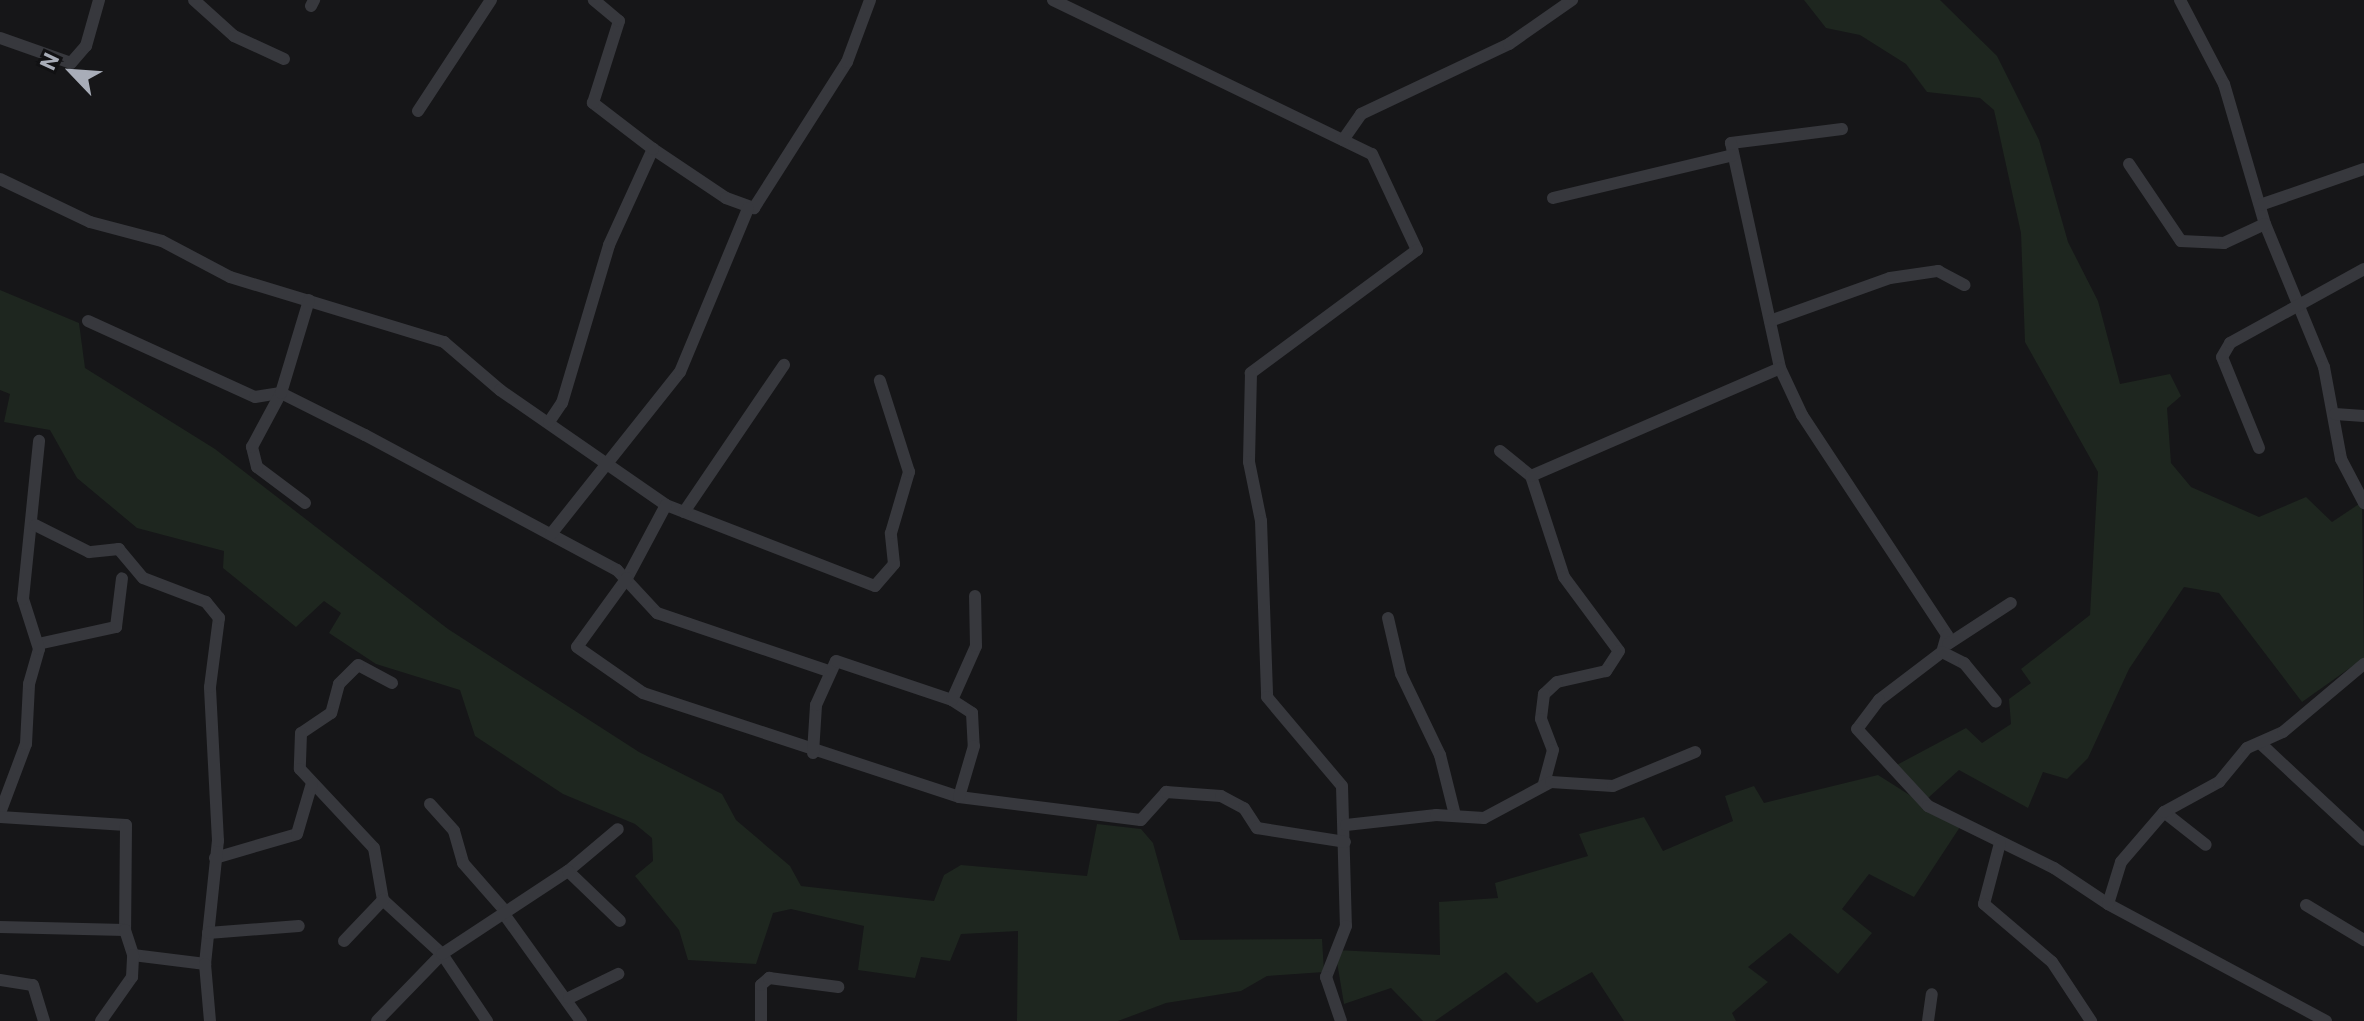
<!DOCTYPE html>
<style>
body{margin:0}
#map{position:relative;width:2364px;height:1021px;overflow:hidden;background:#161618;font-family:Roboto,sans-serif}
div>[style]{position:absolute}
.green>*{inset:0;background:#1e261f}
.minor>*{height:12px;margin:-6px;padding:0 6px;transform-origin:6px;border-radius:6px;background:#37383d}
span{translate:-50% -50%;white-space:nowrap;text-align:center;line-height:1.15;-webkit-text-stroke:6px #111113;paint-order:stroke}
.north{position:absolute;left:32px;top:32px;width:80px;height:80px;-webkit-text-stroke:6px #111113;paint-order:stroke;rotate:295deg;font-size:22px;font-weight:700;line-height:32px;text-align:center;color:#a8adb8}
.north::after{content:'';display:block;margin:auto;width:28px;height:36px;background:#a8adb8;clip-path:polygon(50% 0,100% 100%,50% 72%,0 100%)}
</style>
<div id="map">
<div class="green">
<i style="clip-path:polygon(1804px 0,1940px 0,1997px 56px,2039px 140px,2068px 242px,2098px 301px,2120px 384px,2170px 374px,2181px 396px,2167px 408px,2171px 463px,2191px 487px,2259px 517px,2306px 497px,2332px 522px,2362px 502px,2364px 658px,2302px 702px,2219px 593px,2184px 587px,2129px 669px,2088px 758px,2067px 779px,2043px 772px,2028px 808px,1959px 770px,1928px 798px,1893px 767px,1966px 728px,1982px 743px,2011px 724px,2009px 699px,2031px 683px,2021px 669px,2090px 615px,2098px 472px,2025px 342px,2021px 233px,1994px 110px,1980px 98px,1927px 92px,1906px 64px,1860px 35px,1826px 28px)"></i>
<i style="clip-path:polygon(0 290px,79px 323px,85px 368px,215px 449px,448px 629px,639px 752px,722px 794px,736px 820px,790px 866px,801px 886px,934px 901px,944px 875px,961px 865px,1087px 876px,1097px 824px,1141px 829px,1153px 843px,1180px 940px,1322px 939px,1324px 972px,1267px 976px,1241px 991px,1166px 1003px,1118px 1021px,1017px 1021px,1018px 931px,961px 934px,950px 961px,921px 957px,915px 978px,858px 970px,864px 926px,791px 909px,773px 913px,756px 964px,688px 960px,679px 930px,635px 876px,653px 861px,652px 838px,635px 824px,563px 794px,475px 736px,460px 690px,376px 664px,329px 633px,341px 613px,324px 601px,296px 627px,223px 568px,224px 551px,137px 528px,77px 478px,50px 430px,4px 422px,10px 394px,0 390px)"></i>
<i style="clip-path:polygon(1878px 775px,1960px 827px,1914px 897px,1869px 874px,1842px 909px,1872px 933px,1838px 974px,1790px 933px,1748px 967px,1768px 982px,1732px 1013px,1736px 1021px,1624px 1021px,1592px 972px,1537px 1003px,1506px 972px,1435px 1021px,1423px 1021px,1391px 988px,1344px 1004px,1335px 950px,1440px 955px,1439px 902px,1498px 898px,1495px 883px,1588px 856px,1579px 834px,1644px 817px,1663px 851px,1733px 821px,1725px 796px,1754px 786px,1764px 803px)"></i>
</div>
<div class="minor">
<i style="left:194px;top:0;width:54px;rotate:42deg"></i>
<i style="left:234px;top:36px;width:55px;rotate:24.7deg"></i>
<i style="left:1053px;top:0;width:354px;rotate:25.8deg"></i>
<i style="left:1372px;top:154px;width:106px;rotate:64.9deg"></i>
<i style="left:1417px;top:250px;width:207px;rotate:143.5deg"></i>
<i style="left:1251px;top:373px;width:89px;rotate:91.3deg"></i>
<i style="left:1249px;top:462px;width:60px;rotate:78.5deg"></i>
<i style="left:1261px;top:521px;width:176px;rotate:88deg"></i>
<i style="left:1267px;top:697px;width:116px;rotate:49.9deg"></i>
<i style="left:1342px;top:786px;width:140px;rotate:88.4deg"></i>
<i style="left:1346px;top:926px;width:55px;rotate:111.4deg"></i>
<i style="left:1326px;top:977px;width:46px;rotate:71.2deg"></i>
<i style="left:2180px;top:0;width:95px;rotate:62.4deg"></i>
<i style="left:2224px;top:84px;width:146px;rotate:73.7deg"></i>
<i style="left:2265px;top:224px;width:155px;rotate:67.6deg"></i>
<i style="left:2324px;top:367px;width:94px;rotate:79.5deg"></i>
<i style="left:2341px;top:459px;width:50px;rotate:62.4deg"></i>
<i style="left:311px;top:6px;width:7px;rotate:-63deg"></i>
<i style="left:0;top:38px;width:75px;rotate:19.4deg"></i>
<i style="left:71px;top:63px;width:23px;rotate:-49deg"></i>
<i style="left:86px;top:46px;width:48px;rotate:-74.2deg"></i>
<i style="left:418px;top:111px;width:133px;rotate:-56.7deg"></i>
<i style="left:1842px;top:129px;width:112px;rotate:172.8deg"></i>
<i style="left:1731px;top:143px;width:230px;rotate:77.7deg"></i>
<i style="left:1780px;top:368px;width:52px;rotate:64.9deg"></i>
<i style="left:1802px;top:415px;width:263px;rotate:56.6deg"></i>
<i style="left:1947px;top:635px;width:18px;rotate:106deg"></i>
<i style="left:1942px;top:652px;width:79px;rotate:142.7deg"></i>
<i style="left:1879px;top:700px;width:36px;rotate:127deg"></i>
<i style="left:1857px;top:729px;width:105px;rotate:47.3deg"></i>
<i style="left:1928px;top:806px;width:140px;rotate:26.2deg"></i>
<i style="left:2054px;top:868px;width:65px;rotate:33.7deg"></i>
<i style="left:1343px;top:140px;width:32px;rotate:-55deg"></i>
<i style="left:1361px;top:114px;width:164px;rotate:-25.3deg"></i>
<i style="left:1509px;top:44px;width:77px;rotate:-34.9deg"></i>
<i style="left:653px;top:149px;width:88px;rotate:33.9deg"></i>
<i style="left:726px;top:198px;width:30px;rotate:20deg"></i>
<i style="left:754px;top:208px;width:173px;rotate:-57.5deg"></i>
<i style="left:847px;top:62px;width:66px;rotate:-69.6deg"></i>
<i style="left:2129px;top:164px;width:93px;rotate:56deg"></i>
<i style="left:2181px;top:241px;width:43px;rotate:2.7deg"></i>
<i style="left:2224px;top:243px;width:45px;rotate:-24.9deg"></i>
<i style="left:0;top:179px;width:100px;rotate:25.5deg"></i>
<i style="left:90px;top:222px;width:74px;rotate:14.8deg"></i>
<i style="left:162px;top:241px;width:77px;rotate:27.9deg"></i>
<i style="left:230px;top:277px;width:224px;rotate:16.9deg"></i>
<i style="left:444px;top:342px;width:74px;rotate:40.6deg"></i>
<i style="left:500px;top:390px;width:202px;rotate:34.7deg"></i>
<i style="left:666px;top:505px;width:224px;rotate:21.2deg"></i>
<i style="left:875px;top:586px;width:29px;rotate:-49deg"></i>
<i style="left:894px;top:564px;width:31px;rotate:-96deg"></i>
<i style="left:891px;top:533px;width:64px;rotate:-73.6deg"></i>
<i style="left:909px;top:472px;width:96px;rotate:-107.7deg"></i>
<i style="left:1553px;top:198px;width:185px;rotate:-13.4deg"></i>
<i style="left:2260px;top:205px;width:110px;rotate:-19.1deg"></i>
<i style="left:88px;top:321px;width:183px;rotate:24.5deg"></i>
<i style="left:255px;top:397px;width:26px;rotate:-9deg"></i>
<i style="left:281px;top:393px;width:94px;rotate:26.6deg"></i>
<i style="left:365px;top:435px;width:286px;rotate:28.2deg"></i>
<i style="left:617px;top:570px;width:59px;rotate:47.1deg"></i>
<i style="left:657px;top:613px;width:181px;rotate:18.7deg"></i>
<i style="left:1770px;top:321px;width:127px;rotate:-19.7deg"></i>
<i style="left:1890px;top:278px;width:49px;rotate:-8.3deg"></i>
<i style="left:1938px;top:271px;width:30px;rotate:28deg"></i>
<i style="left:2335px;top:414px;width:29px;rotate:4deg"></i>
<i style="left:549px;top:422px;width:23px;rotate:-56deg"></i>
<i style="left:562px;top:403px;width:165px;rotate:-73.4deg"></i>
<i style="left:609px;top:245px;width:106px;rotate:-65.4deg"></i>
<i style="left:653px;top:149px;width:76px;rotate:-142.5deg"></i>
<i style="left:593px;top:103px;width:86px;rotate:-72.4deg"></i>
<i style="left:619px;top:21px;width:33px;rotate:-140deg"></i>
<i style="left:2259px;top:448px;width:98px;rotate:-112.1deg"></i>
<i style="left:2222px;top:357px;width:16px;rotate:-60deg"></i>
<i style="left:2230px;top:343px;width:153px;rotate:-28.9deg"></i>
<i style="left:1500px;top:451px;width:40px;rotate:39deg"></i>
<i style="left:1531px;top:476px;width:106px;rotate:71.9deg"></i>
<i style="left:1564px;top:577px;width:92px;rotate:53.4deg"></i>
<i style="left:1619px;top:651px;width:24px;rotate:123deg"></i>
<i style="left:1606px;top:671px;width:50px;rotate:167.3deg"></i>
<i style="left:1557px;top:682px;width:18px;rotate:137deg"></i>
<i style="left:1544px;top:694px;width:25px;rotate:97deg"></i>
<i style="left:1541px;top:719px;width:33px;rotate:69deg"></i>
<i style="left:1553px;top:750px;width:35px;rotate:105deg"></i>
<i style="left:1531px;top:476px;width:271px;rotate:-23.4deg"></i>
<i style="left:305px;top:503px;width:60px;rotate:-143.1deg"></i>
<i style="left:257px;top:467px;width:21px;rotate:-104deg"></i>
<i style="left:252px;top:447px;width:61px;rotate:-61.8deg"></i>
<i style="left:281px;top:393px;width:97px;rotate:-73.2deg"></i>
<i style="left:666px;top:505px;width:83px;rotate:118.1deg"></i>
<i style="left:627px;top:578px;width:85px;rotate:125.9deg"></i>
<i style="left:577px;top:647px;width:80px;rotate:34.9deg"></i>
<i style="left:643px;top:693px;width:333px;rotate:18.2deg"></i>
<i style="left:959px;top:797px;width:183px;rotate:7.2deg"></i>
<i style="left:1141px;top:820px;width:38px;rotate:-48deg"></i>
<i style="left:1166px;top:792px;width:55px;rotate:4.2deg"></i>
<i style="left:1221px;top:796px;width:26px;rotate:28deg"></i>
<i style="left:1244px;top:808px;width:24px;rotate:57deg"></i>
<i style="left:1257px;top:828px;width:89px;rotate:9deg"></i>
<i style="left:684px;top:512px;width:178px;rotate:-55.8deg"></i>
<i style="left:551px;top:534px;width:207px;rotate:-51.5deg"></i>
<i style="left:680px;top:372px;width:177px;rotate:-67.4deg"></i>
<i style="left:1388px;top:618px;width:57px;rotate:76.9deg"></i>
<i style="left:1401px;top:674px;width:90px;rotate:64.3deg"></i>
<i style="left:1440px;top:755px;width:62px;rotate:76deg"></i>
<i style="left:38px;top:644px;width:80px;rotate:-12.3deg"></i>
<i style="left:116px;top:627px;width:49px;rotate:-83deg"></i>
<i style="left:1948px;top:644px;width:75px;rotate:-33.1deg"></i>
<i style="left:1942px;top:652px;width:25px;rotate:27deg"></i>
<i style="left:1964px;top:663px;width:50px;rotate:50.6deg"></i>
<i style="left:392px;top:683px;width:38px;rotate:-152deg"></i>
<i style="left:358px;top:665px;width:27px;rotate:135deg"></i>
<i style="left:339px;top:684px;width:30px;rotate:105deg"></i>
<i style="left:331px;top:713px;width:36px;rotate:146deg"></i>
<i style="left:301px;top:733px;width:36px;rotate:92deg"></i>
<i style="left:300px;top:769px;width:108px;rotate:46.9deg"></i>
<i style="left:374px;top:848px;width:53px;rotate:80.2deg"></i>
<i style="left:383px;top:900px;width:80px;rotate:42.5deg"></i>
<i style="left:442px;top:954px;width:81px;rotate:56.1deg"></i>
<i style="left:952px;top:700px;width:24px;rotate:33deg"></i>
<i style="left:972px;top:713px;width:33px;rotate:87deg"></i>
<i style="left:974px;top:746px;width:53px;rotate:106.4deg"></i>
<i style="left:2260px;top:743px;width:142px;rotate:43deg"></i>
<i style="left:813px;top:753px;width:48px;rotate:-86.4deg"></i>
<i style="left:816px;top:705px;width:48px;rotate:-65.6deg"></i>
<i style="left:836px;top:661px;width:122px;rotate:18.6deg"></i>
<i style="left:952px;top:700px;width:59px;rotate:-66deg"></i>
<i style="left:976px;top:646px;width:50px;rotate:-91.1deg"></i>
<i style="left:430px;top:804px;width:36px;rotate:48deg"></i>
<i style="left:454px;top:831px;width:33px;rotate:74deg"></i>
<i style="left:463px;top:863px;width:65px;rotate:48.7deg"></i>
<i style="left:2164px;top:812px;width:53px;rotate:38.2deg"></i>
<i style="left:0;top:813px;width:74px;rotate:-69.4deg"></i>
<i style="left:26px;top:744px;width:60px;rotate:-87.1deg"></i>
<i style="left:29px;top:684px;width:36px;rotate:-74deg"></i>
<i style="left:39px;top:649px;width:52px;rotate:-107.7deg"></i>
<i style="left:23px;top:599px;width:159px;rotate:-84.2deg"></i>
<i style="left:0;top:817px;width:126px;rotate:3.6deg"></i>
<i style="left:126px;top:825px;width:105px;rotate:90.5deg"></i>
<i style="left:1346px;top:825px;width:91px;rotate:-6.3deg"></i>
<i style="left:1436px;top:815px;width:48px;rotate:3.6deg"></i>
<i style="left:1484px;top:818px;width:76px;rotate:-28.2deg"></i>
<i style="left:1551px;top:782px;width:62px;rotate:3.7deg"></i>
<i style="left:1613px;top:786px;width:89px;rotate:-22.5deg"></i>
<i style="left:2000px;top:843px;width:63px;rotate:104.7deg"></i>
<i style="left:1984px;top:904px;width:89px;rotate:40.5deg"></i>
<i style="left:2052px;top:962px;width:71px;rotate:56.5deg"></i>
<i style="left:215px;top:858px;width:85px;rotate:-16.3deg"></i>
<i style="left:297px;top:834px;width:53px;rotate:-73.6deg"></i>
<i style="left:568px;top:871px;width:65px;rotate:-40deg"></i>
<i style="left:2306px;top:905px;width:68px;rotate:31.1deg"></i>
<i style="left:504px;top:914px;width:132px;rotate:54.3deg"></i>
<i style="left:0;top:927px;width:125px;rotate:1.4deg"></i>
<i style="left:125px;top:930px;width:26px;rotate:72deg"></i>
<i style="left:133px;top:955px;width:73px;rotate:7.1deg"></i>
<i style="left:205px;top:964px;width:124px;rotate:-84deg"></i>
<i style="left:218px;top:841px;width:154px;rotate:-93deg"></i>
<i style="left:210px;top:687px;width:70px;rotate:-82.6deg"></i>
<i style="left:219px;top:618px;width:21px;rotate:-129deg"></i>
<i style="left:206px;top:602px;width:67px;rotate:-159.1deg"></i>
<i style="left:143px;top:578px;width:38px;rotate:-130deg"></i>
<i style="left:119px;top:549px;width:30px;rotate:174deg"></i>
<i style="left:89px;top:552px;width:60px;rotate:-153.4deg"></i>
<i style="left:208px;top:933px;width:91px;rotate:-4.4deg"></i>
<i style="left:344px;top:941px;width:57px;rotate:-46.4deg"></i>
<i style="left:205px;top:964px;width:57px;rotate:85deg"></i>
<i style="left:0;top:980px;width:33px;rotate:9deg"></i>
<i style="left:33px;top:985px;width:38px;rotate:73deg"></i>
<i style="left:569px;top:998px;width:55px;rotate:-26.1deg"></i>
<i style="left:101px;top:1021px;width:54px;rotate:-54.8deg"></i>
<i style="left:132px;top:977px;width:22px;rotate:-87deg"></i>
<i style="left:377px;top:1021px;width:93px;rotate:-45.9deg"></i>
<i style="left:442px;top:954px;width:151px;rotate:-33.4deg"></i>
<i style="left:568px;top:871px;width:72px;rotate:43.9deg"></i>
<i style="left:761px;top:1021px;width:36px;rotate:-90deg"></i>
<i style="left:761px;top:985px;width:11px;rotate:-41deg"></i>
<i style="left:769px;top:978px;width:70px;rotate:7.4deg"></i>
<i style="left:1928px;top:1021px;width:27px;rotate:-82deg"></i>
<i style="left:2326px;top:1021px;width:247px;rotate:-151.8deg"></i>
<i style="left:2108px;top:904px;width:44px;rotate:-72.8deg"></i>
<i style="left:2121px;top:862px;width:66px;rotate:-49.3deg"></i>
<i style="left:2164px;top:812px;width:63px;rotate:-28.6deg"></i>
<i style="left:2219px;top:782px;width:44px;rotate:-50.5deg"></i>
<i style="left:2247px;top:748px;width:39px;rotate:-24deg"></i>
<i style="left:2283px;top:732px;width:106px;rotate:-40deg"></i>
</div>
<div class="north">N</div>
</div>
